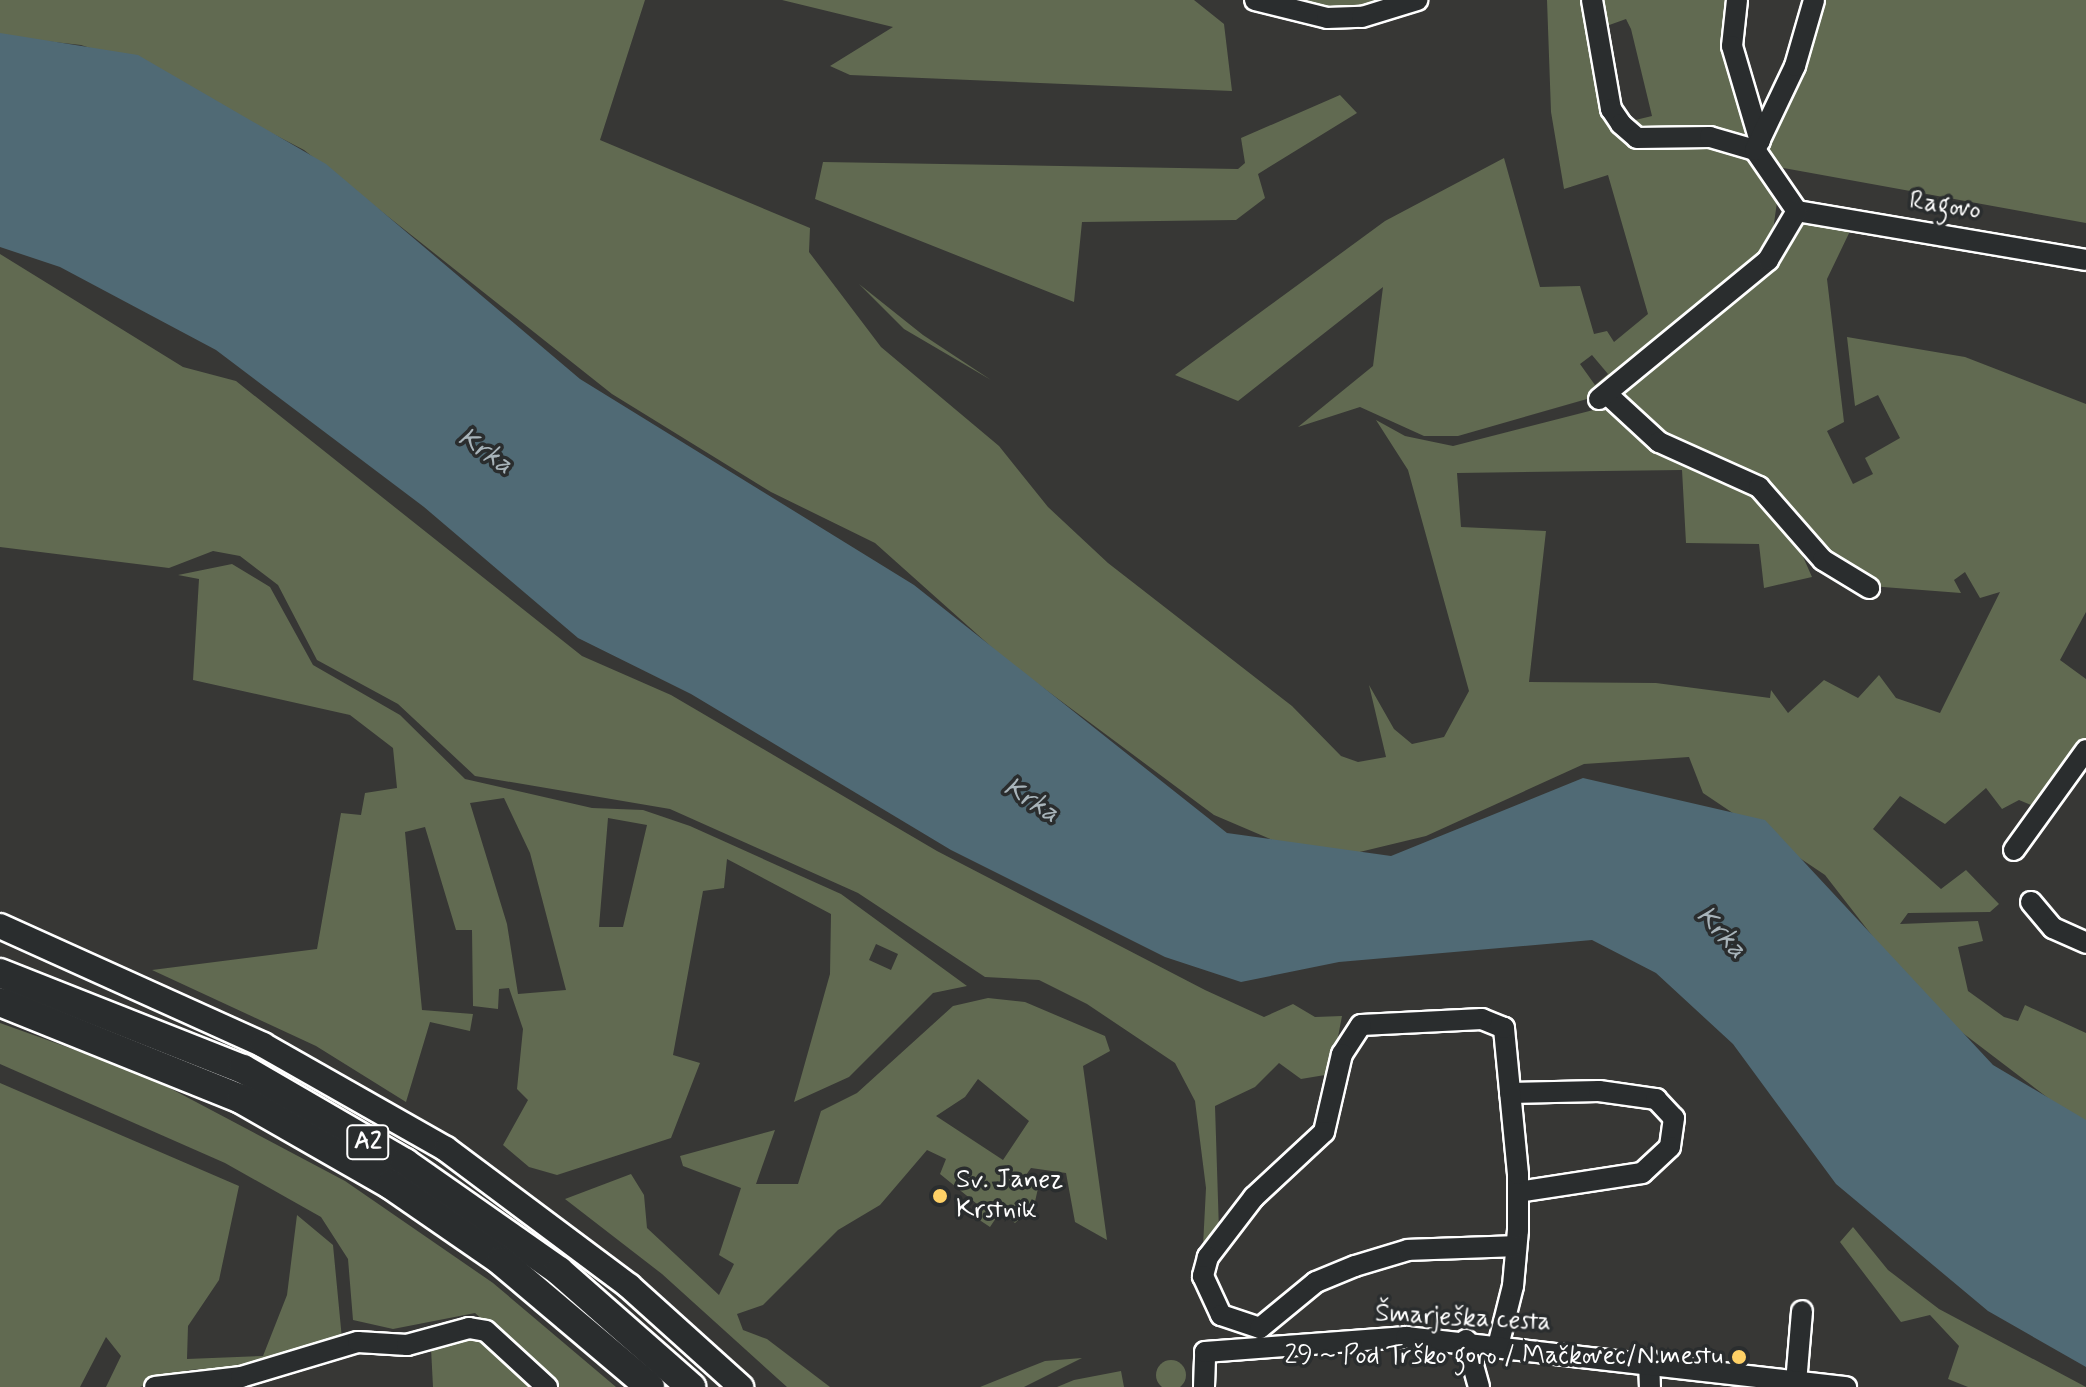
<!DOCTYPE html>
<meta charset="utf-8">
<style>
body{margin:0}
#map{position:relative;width:2086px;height:1387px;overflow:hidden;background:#373735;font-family:Mynerve,sans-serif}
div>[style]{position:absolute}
.green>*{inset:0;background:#616a51}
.round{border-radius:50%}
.water>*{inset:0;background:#506a75}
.roads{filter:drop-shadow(2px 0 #fff) drop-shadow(-2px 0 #fff) drop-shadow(0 2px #fff) drop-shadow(0 -2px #fff)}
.minor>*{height:20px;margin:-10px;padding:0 10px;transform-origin:10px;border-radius:10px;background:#2a2d2e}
.major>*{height:24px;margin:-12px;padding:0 12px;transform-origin:12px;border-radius:12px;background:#2a2d2e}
.highway>*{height:28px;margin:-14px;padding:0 14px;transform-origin:14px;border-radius:14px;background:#2a2d2e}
.dots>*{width:22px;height:22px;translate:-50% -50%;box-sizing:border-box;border:4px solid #2a2d2e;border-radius:50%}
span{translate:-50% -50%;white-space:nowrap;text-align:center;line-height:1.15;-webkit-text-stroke:7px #2a2d2e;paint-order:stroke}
.shield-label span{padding:2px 6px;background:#2a2d2e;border:2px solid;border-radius:6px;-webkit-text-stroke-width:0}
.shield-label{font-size:24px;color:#fff;font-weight:700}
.street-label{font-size:26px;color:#fff}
.poi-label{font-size:26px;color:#fff}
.left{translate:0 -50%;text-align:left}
.right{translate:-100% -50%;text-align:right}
.water-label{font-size:28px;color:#a8b4ba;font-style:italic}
</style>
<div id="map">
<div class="green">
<i style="clip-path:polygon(0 0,645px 0,600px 140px,810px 228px,809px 252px,881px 347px,999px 446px,1048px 507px,1108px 563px,1292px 706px,1341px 756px,1358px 762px,1386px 757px,1369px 685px,1394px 729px,1412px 744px,1444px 737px,1469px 691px,1408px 470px,1376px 420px,1405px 436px,1453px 446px,1609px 406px,1641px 436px,1757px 491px,1785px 516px,1812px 577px,1764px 588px,1759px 544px,1686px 543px,1682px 470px,1457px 473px,1461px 527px,1546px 531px,1529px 682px,1656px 683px,1770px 698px,1771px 690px,1788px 713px,1824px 680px,1858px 698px,1879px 675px,1896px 698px,1940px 713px,2000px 592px,1980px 598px,1965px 572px,1954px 580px,1961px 593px,1870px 586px,1829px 558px,1761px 484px,1637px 421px,1624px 393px,1765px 268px,1798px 220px,1846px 222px,1852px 227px,1827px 279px,1844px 422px,1827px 431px,1853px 484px,1873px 474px,1865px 458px,1900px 438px,1878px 395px,1855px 406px,1847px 337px,1965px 357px,2086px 404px,2086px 612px,2060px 660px,2086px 679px,2086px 744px,2045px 811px,2019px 800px,2002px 809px,1986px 788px,1945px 824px,1900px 796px,1873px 829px,1941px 889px,1966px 870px,1999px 904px,1990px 912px,1908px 913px,1900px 924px,1978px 921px,1983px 941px,1958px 947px,1968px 991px,2004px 1017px,2018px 1021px,2025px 1005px,2086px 1033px,2086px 1127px,1926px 1005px,1825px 875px,1703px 793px,1689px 757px,1584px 764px,1426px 836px,1343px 856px,1305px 854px,1214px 815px,1006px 660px,875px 543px,771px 492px,612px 394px,304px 150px,136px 63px,81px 45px,0 36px)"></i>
<i style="clip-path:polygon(782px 0,1194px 0,1224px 24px,1232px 91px,850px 75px,830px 66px,893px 27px)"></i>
<i style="clip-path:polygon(1277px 0,1402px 0,1339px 14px)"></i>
<i style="clip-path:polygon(evenodd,1547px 0,1587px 0,1618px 128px,1748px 153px,1777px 202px,1771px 245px,1601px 395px,1458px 436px,1424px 436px,1360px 407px,1298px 427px,1373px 366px,1383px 287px,1238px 401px,1175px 375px,1385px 221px,1504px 158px,1540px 287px,1580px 286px,1594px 334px,1607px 331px,1614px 342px,1648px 314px,1608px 175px,1564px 189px,1551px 112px,1547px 0,1592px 355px,1608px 374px,1595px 385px,1580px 364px,1592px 355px)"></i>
<i style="clip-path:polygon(1596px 0,1733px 0,1748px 137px,1645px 134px,1627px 122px,1652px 116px,1631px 29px,1626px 19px,1601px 28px)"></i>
<i style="clip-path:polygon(1821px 0,2086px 0,2086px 223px,1772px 166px,1765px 142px)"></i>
<i style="clip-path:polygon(1340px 95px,1357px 113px,1258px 174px,1265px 198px,1236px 220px,1082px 222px,1074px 302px,815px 199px,823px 162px,1238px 169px,1245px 163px,1241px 138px)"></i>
<i style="clip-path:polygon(0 254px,183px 367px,236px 381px,582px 656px,671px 695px,937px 851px,1205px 990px,1264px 1017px,1293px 1004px,1315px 1017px,1342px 1016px,1331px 1074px,1301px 1079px,1279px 1063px,1255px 1087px,1215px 1106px,1219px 1231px,1203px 1246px,1206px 1188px,1195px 1101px,1175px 1063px,1087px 1004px,1039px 980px,985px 977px,858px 893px,670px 809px,475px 776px,398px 704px,317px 660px,278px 585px,240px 556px,213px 551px,169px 568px,0 547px)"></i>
<i style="clip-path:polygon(859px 284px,923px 335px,991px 380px,904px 329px)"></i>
<i style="clip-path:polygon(evenodd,232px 564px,270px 587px,313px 665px,400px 715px,465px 779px,592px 808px,643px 810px,690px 826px,841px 894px,967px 986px,933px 993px,849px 1077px,794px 1102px,830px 974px,831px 914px,727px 859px,724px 888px,703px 891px,673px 1055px,700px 1063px,671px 1138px,557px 1175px,529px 1167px,503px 1145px,528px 1100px,517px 1089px,523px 1029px,509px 988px,499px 989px,498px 1009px,473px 1006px,472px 930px,456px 930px,425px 827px,405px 832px,422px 1010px,473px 1014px,470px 1031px,430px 1022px,406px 1102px,316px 1046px,152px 970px,317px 949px,341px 813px,361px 815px,365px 793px,397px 788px,393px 748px,350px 715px,193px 680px,199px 579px,178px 575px,232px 564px,504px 798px,530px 853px,566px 990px,518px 994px,507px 924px,470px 803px,504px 798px,232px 564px,608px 818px,647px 825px,623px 927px,599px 927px,608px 818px,232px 564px,876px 944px,898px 954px,891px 970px,869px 960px,876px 944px)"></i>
<i style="clip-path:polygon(evenodd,988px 998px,1025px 1002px,1105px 1036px,1110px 1051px,1083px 1066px,1107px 1240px,1075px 1222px,1066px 1173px,1031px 1168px,1026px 1175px,1039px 1184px,1034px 1206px,1015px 1223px,1000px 1212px,990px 1227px,972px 1215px,977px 1204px,940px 1174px,946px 1159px,927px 1150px,880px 1205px,838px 1230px,763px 1305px,737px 1314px,743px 1330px,767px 1339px,830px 1387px,787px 1387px,662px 1274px,565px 1199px,631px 1174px,644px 1195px,647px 1228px,719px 1295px,734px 1264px,719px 1255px,741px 1188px,683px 1166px,680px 1156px,775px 1130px,756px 1184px,798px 1184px,821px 1111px,857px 1093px,953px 1006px,988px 998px,978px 1079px,1029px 1121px,1003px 1160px,936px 1116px,965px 1097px,978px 1079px)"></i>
<i style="clip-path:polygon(0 1023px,145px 1075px,345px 1181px,493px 1283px,616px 1387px,557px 1387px,475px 1313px,393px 1329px,353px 1320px,348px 1259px,321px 1217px,225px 1163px,0 1064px)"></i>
<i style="clip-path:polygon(0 1083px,239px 1186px,219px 1280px,188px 1326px,187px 1359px,263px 1356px,287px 1295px,297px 1215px,333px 1245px,342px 1339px,260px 1366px,189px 1370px,140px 1387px,106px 1387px,121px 1356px,106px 1337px,80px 1387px,0 1387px)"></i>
<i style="clip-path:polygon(1853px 1227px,1888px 1270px,1939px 1309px,2086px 1387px,1968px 1387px,1948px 1379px,1959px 1346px,1930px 1315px,1901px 1322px,1840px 1242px)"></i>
<i style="clip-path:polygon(479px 1336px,537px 1387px,433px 1387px,431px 1348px)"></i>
<i style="clip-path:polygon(1082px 1358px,1024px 1387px,980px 1387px,1045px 1361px)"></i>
<i class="round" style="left:1156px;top:1360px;width:30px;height:30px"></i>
<i style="clip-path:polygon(1121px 1371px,1124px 1387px,1057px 1387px,1074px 1380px)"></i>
</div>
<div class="water">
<i style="clip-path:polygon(0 33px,138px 55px,326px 164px,580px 379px,914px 585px,1227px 833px,1391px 856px,1583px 778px,1765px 820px,1993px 1065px,2086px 1120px,2086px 1367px,1988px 1311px,1836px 1184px,1733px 1044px,1656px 973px,1592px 940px,1339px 962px,1241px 982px,1165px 957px,951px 850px,691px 694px,578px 638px,424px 507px,216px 350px,60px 267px,0 247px)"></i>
</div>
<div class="roads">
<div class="minor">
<i style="left:1255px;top:0;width:74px;rotate:14deg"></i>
<i style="left:1327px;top:18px;width:35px;rotate:-2deg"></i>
<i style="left:1362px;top:17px;width:58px;rotate:-17.2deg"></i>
<i style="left:1592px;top:0;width:111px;rotate:80.1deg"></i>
<i style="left:1611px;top:109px;width:18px;rotate:56deg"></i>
<i style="left:1621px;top:124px;width:21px;rotate:41deg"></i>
<i style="left:1637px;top:138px;width:73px;rotate:-0.8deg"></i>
<i style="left:1710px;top:137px;width:47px;rotate:16.1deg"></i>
<i style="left:1737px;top:0;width:46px;rotate:96.2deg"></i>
<i style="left:1732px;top:46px;width:99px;rotate:73.6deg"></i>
<i style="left:1755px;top:150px;width:74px;rotate:55.5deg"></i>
<i style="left:1797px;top:211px;width:293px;rotate:9.6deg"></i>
<i style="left:1755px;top:150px;width:93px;rotate:-64.5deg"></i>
<i style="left:1795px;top:66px;width:69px;rotate:-73.9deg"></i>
<i style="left:1609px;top:396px;width:68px;rotate:42.6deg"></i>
<i style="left:1659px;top:442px;width:110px;rotate:24.2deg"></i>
<i style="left:1759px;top:487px;width:97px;rotate:48.8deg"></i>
<i style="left:1823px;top:560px;width:54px;rotate:31.3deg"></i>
<i style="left:1599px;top:399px;width:219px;rotate:-39.4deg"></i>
<i style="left:1768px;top:260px;width:57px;rotate:-59.4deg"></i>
<i style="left:2014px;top:850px;width:123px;rotate:-54.2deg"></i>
<i style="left:2031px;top:902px;width:34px;rotate:50deg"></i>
<i style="left:2053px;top:928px;width:36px;rotate:24deg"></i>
<i style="left:1510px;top:1093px;width:89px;rotate:-1.3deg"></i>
<i style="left:1599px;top:1091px;width:58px;rotate:8deg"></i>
<i style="left:1656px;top:1099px;width:26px;rotate:47deg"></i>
<i style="left:1674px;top:1118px;width:29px;rotate:98deg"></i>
<i style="left:1670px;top:1147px;width:38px;rotate:137deg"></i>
<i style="left:1642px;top:1173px;width:118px;rotate:171.3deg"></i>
<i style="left:1466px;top:1340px;width:49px;rotate:74.5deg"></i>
<i style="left:1499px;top:1342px;width:58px;rotate:-76deg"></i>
<i style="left:1513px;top:1286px;width:56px;rotate:-84.9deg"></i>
<i style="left:1518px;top:1230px;width:56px;rotate:-90deg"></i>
<i style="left:1518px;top:1174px;width:147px;rotate:-95.5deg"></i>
<i style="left:1504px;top:1028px;width:24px;rotate:-158deg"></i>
<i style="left:1482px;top:1019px;width:121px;rotate:177.2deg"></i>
<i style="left:1361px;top:1025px;width:35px;rotate:123deg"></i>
<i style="left:1342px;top:1054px;width:80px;rotate:103deg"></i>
<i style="left:1324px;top:1132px;width:96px;rotate:137.1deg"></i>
<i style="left:1254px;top:1197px;width:76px;rotate:127.5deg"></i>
<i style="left:1208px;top:1257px;width:20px;rotate:105deg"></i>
<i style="left:1203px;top:1276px;width:43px;rotate:65.2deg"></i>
<i style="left:1221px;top:1315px;width:41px;rotate:18.4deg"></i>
<i style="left:1260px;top:1328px;width:72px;rotate:-39.4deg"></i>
<i style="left:1316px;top:1282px;width:42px;rotate:-22.3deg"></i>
<i style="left:1355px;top:1266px;width:55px;rotate:-16.8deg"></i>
<i style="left:1408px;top:1250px;width:108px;rotate:-2.1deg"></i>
<i style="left:1649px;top:1360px;width:27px;rotate:88deg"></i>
<i style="left:1796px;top:1383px;width:72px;rotate:-85.2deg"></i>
<i style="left:155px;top:1387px;width:87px;rotate:-6.6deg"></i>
<i style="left:241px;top:1377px;width:122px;rotate:-16.7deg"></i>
<i style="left:358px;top:1342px;width:49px;rotate:3.5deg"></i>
<i style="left:407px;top:1345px;width:64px;rotate:-15.3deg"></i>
<i style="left:469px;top:1328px;width:17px;rotate:10deg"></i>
<i style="left:486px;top:1331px;width:83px;rotate:42.6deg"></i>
<i style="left:1204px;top:1387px;width:35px;rotate:-88deg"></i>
<i style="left:1205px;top:1352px;width:202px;rotate:-4.3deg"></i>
<i style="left:1406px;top:1337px;width:443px;rotate:6.5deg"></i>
</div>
<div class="major">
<i style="left:0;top:926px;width:289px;rotate:24.3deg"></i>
<i style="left:263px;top:1045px;width:210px;rotate:29.6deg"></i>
<i style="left:446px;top:1149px;width:229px;rotate:36.8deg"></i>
<i style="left:629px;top:1286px;width:151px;rotate:42deg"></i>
</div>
<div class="highway">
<i style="left:0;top:973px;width:261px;rotate:21.6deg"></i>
<i style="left:243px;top:1069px;width:187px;rotate:30.1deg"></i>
<i style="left:405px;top:1163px;width:188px;rotate:35deg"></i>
<i style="left:559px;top:1271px;width:176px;rotate:41.3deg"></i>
<i style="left:0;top:1002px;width:260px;rotate:21.9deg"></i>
<i style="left:241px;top:1099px;width:173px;rotate:29.8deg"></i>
<i style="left:391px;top:1185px;width:134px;rotate:34.6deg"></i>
<i style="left:501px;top:1261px;width:195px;rotate:40.2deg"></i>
</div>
</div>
<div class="dots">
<i style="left:940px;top:1196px;background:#ffd166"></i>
<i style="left:1739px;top:1357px;background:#ffd166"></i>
</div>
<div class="shield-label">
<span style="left:368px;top:1142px">A2</span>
</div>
<div class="street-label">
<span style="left:1945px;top:207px;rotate:8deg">Ragovo</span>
<span style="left:1463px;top:1319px;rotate:3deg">Šmarješka cesta</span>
</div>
<div class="poi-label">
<span class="left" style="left:956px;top:1196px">Sv. Janez<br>Krstnik</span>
<span class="right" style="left:1723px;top:1357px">29 ~ Pod Trško goro / Mačkovec/N.mestu</span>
</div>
<div class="water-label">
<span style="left:485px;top:452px;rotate:34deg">Krka</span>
<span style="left:1031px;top:801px;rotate:32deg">Krka</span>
<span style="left:1721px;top:933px;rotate:47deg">Krka</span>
</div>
</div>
